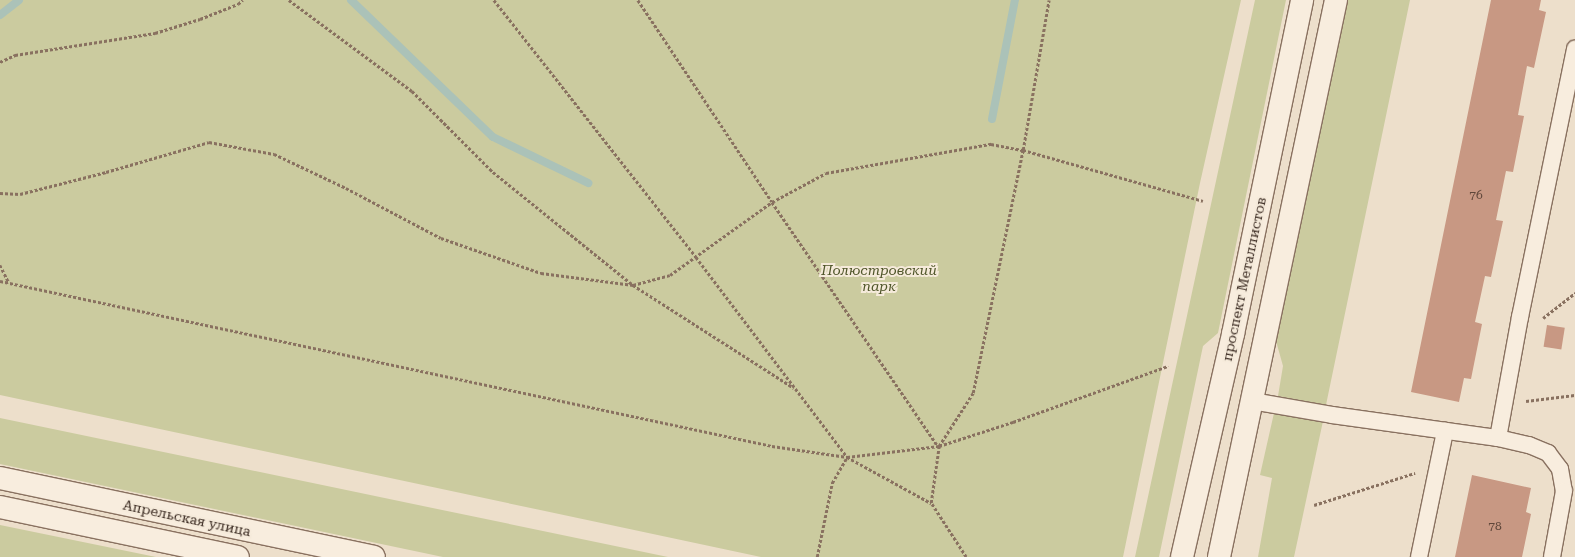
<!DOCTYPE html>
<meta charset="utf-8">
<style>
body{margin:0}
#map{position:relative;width:1575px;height:557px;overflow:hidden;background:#eddfcb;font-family:"Roboto Serif",serif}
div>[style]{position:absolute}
.green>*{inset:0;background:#cbcb9f}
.stream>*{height:8px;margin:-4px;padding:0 4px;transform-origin:4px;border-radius:4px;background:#abc2b8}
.building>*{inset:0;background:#c89883;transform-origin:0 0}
.path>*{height:2.5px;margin-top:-1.25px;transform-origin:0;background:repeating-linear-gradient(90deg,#897160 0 3px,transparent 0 5px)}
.roads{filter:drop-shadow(1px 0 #897160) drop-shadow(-1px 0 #897160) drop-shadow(0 1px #897160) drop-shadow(0 -1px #897160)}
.service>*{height:16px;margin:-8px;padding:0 8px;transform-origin:8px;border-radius:8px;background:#f8edde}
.tertiary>*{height:22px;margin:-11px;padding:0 11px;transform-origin:11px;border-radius:11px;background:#f8edde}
span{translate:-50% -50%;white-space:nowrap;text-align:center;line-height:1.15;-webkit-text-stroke:4px #f5eada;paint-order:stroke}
.number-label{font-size:12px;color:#5e463a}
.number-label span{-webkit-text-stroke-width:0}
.park-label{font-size:14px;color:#50562a;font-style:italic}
.street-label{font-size:14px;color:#3b2b22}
</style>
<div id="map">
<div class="green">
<i style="clip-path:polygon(0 0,1241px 0,1200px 183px,1123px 557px,761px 557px,0 395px)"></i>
<i style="clip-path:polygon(1255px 0,1286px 0,1218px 333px,1203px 346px,1159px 557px,1135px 557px)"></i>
<i style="clip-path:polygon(1346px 0,1410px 0,1326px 405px,1278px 396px,1283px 366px,1276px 341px)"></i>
<i style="clip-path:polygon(1274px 413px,1323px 421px,1294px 557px,1258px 557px,1272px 478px,1260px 475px)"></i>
<i style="clip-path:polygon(0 418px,668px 557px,443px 557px,0 464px)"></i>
<i style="clip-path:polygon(0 525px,156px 557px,0 557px)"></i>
</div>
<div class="stream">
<i style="left:351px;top:0;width:197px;rotate:44deg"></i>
<i style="left:493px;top:137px;width:106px;rotate:25.8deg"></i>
<i style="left:0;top:15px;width:24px;rotate:-38deg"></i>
<i style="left:992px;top:119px;width:121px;rotate:-79.1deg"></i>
</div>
<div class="building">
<i style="clip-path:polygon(1491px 0,1541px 0,1539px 10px,1546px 12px,1534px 68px,1527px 66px,1518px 115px,1524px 116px,1513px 172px,1506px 171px,1496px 220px,1503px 221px,1491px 277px,1485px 276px,1475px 322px,1482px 324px,1471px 379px,1464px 378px,1459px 402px,1411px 392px)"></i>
<i style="left:1547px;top:325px;width:18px;height:22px;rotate:9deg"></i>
<i style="clip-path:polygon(1472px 475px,1531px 488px,1526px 512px,1531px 514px,1522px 557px,1455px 557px)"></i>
</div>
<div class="path">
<i style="left:289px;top:0;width:153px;rotate:36.5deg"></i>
<i style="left:412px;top:91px;width:115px;rotate:45deg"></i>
<i style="left:493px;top:172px;width:180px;rotate:38.9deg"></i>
<i style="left:633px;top:285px;width:191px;rotate:32.6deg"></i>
<i style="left:494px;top:0;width:327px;rotate:51.8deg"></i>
<i style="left:696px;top:257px;width:251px;rotate:52.9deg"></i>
<i style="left:847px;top:457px;width:96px;rotate:28.7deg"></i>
<i style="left:638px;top:0;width:242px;rotate:56.4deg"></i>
<i style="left:772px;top:202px;width:295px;rotate:55.8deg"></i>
<i style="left:0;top:62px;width:17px;rotate:-25deg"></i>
<i style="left:15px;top:55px;width:142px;rotate:-8.9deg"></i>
<i style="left:155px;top:33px;width:47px;rotate:-17.3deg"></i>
<i style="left:200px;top:19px;width:41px;rotate:-21.5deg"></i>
<i style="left:238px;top:4px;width:6px;rotate:-39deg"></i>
<i style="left:0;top:193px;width:20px;rotate:3deg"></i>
<i style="left:20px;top:194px;width:89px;rotate:-14.3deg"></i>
<i style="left:106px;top:172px;width:107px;rotate:-16.2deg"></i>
<i style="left:209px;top:142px;width:66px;rotate:10.5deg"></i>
<i style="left:274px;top:154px;width:80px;rotate:25.3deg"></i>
<i style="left:346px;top:188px;width:107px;rotate:27.8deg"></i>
<i style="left:441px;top:238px;width:106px;rotate:19.3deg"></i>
<i style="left:541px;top:273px;width:93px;rotate:7.4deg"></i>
<i style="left:633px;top:285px;width:38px;rotate:-15deg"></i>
<i style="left:670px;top:275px;width:125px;rotate:-35.6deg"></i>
<i style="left:772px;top:202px;width:61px;rotate:-28.2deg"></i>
<i style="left:826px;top:173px;width:168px;rotate:-10deg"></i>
<i style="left:991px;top:144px;width:33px;rotate:11deg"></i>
<i style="left:1023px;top:150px;width:187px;rotate:15.8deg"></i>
<i style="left:0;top:265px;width:20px;rotate:63deg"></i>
<i style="left:0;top:281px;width:789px;rotate:12.06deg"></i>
<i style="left:772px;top:446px;width:76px;rotate:8.3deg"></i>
<i style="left:847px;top:457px;width:93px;rotate:-6.8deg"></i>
<i style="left:939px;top:446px;width:78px;rotate:-18deg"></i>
<i style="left:1013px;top:422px;width:165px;rotate:-19.9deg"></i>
<i style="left:1543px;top:318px;width:41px;rotate:-38deg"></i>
<i style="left:1526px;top:401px;width:49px;rotate:-7deg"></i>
<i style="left:1314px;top:505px;width:106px;rotate:-17.6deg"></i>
<i style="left:817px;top:557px;width:76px;rotate:-78.5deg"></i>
<i style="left:832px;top:483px;width:30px;rotate:-60deg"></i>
<i style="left:966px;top:557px;width:64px;rotate:-122.9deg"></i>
<i style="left:931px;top:503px;width:58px;rotate:-82deg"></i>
<i style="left:939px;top:446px;width:63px;rotate:-57.3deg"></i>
<i style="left:973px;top:393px;width:248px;rotate:-78.4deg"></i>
<i style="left:1023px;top:150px;width:152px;rotate:-80.2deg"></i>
</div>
<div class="roads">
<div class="service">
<i style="left:1252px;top:401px;width:81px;rotate:9.9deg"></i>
<i style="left:1332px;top:415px;width:168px;rotate:7.9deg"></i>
<i style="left:1498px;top:438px;width:32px;rotate:13deg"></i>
<i style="left:1529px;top:445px;width:21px;rotate:23deg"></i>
<i style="left:1548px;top:453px;width:20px;rotate:53deg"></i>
<i style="left:1560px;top:469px;width:22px;rotate:80deg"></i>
<i style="left:1564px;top:491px;width:67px;rotate:100.3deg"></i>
<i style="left:1498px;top:438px;width:123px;rotate:-79.7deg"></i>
<i style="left:1520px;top:317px;width:274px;rotate:-78.4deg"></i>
<i style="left:1419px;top:557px;width:129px;rotate:-78.3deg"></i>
</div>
<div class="tertiary">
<i style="left:0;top:478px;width:382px;rotate:11.9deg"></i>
<i style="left:0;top:507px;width:243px;rotate:11.9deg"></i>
<i style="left:1182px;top:557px;width:229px;rotate:-77.1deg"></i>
<i style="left:1233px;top:334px;width:341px;rotate:-78.3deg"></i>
<i style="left:1219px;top:557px;width:569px;rotate:-78.14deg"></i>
</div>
</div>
<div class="number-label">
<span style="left:1476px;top:196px">76</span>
<span style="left:1495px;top:527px">78</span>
</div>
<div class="park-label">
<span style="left:879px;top:278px">Полюстровский<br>парк</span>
</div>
<div class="street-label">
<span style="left:1244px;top:279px;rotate:-78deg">проспект Металлистов</span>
<span style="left:187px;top:518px;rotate:12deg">Апрельская улица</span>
</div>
</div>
